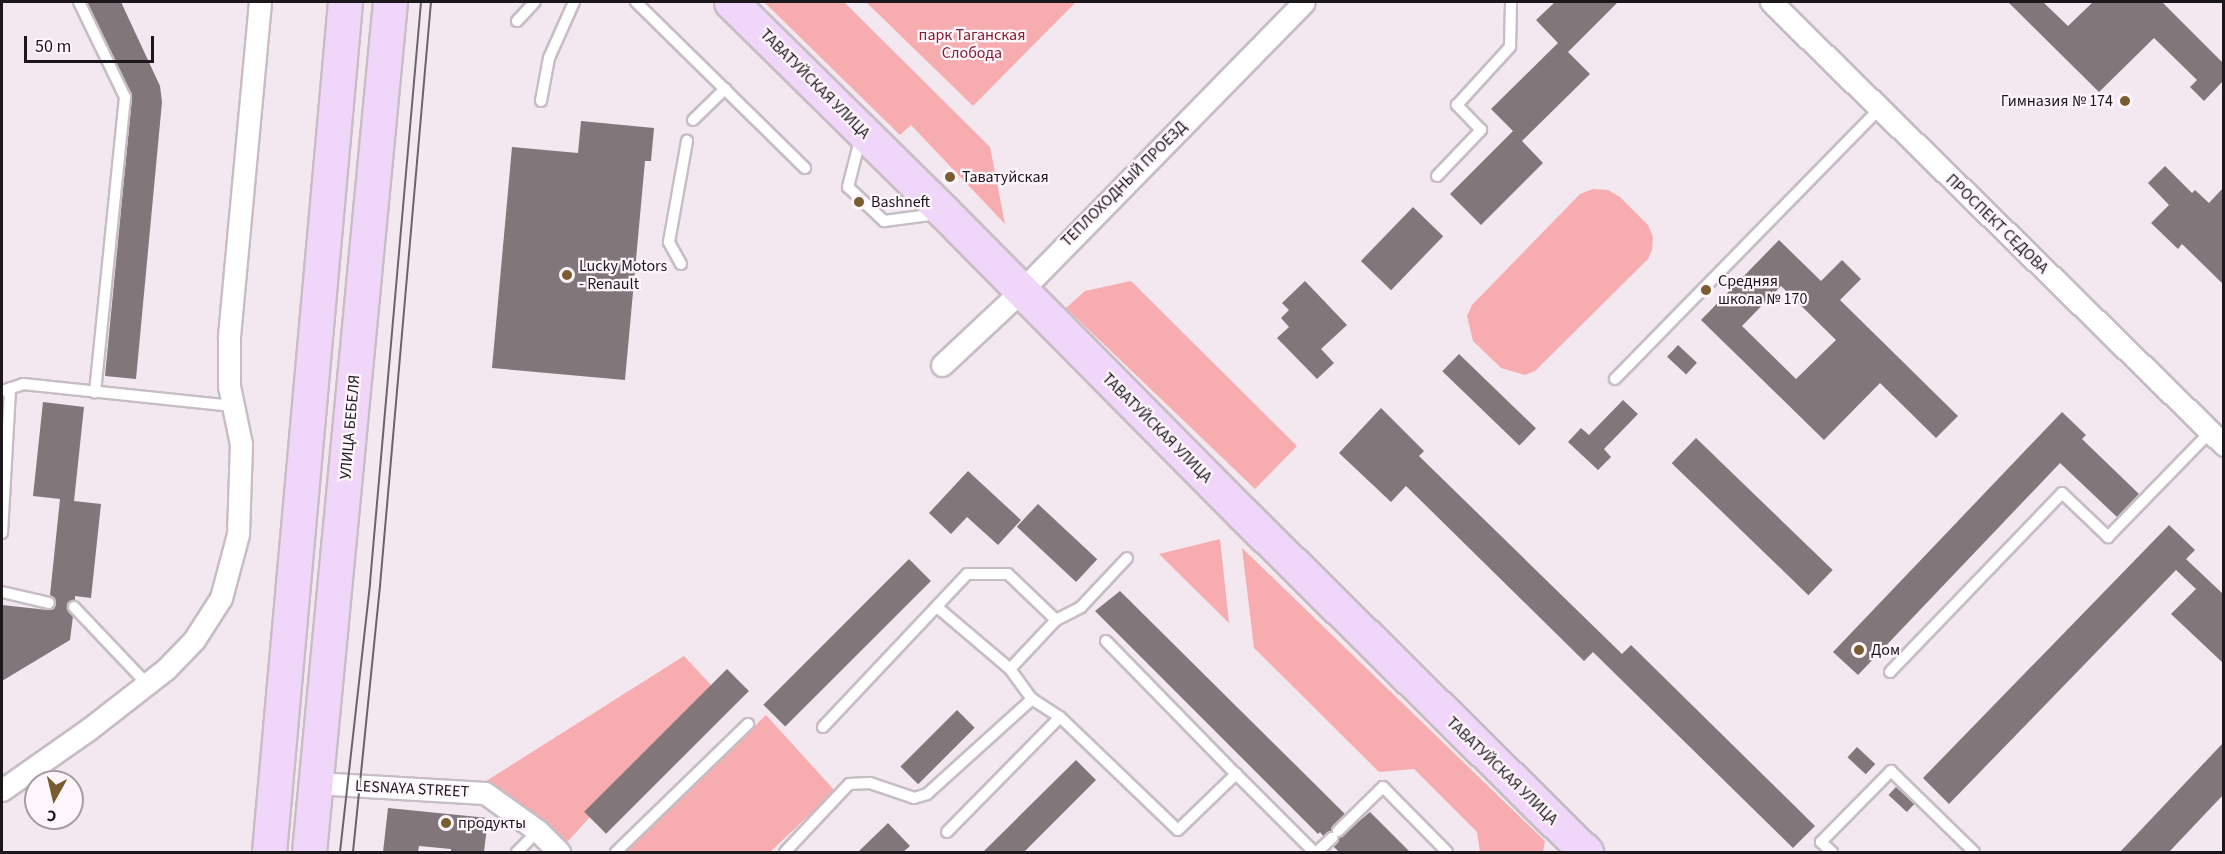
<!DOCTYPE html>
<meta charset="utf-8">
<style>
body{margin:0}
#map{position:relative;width:2225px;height:854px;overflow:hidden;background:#f3e8ef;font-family:"Source Sans 3",sans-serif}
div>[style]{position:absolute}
.green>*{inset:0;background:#f7adaf}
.building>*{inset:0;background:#817679;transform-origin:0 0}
.roads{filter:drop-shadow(2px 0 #c8bdc5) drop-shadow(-2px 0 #c8bdc5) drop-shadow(0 2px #c8bdc5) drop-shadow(0 -2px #c8bdc5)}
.service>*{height:10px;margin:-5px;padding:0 5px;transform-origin:5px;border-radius:5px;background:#fff}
.minor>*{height:21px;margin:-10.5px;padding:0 10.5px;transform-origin:10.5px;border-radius:10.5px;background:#fff}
.primary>*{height:33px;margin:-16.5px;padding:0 16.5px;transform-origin:16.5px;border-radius:16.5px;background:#f0d7fa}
.tram>*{height:1.5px;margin:-0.75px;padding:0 0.75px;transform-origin:0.75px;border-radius:0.75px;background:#6a6468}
.dots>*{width:16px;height:16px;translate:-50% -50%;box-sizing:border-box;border:3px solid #fff6fc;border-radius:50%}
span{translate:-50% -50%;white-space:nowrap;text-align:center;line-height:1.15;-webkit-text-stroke:4.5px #fff6fc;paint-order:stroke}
.park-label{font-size:16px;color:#861d2f}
.street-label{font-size:16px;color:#1b171a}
.poi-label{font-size:16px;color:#1b171a}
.right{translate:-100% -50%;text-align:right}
.left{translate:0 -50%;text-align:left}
.frame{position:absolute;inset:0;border:3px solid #1b171a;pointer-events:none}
.north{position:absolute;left:24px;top:770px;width:60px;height:60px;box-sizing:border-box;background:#fff6fc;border:2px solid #a49da2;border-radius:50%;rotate:188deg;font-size:16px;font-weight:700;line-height:24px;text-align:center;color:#1b171a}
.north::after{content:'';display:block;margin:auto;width:21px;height:27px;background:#795d30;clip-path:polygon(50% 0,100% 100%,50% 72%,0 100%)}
.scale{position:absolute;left:24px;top:36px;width:130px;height:27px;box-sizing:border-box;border:3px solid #1b171a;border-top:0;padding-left:8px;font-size:18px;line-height:21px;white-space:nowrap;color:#1b171a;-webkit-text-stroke:4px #fff6fc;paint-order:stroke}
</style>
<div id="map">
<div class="green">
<i style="clip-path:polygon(764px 2px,844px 2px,990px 147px,1005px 224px,911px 125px,900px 135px)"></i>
<i style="clip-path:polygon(866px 2px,1076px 2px,973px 106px)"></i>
<i style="clip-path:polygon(1593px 189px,1608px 190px,1620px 197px,1648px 225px,1653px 237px,1652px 250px,1648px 259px,1535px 371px,1525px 375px,1501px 368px,1473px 341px,1467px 316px,1472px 305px,1580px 194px)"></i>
<i style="clip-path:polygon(1131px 281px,1297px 446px,1255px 489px,1066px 308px,1085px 291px)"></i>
<i style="clip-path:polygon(1220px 539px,1229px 623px,1159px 554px)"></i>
<i style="clip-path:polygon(1242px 548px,1545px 841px,1543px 852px,1480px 852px,1477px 832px,1414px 769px,1379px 772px,1254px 648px)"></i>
<i style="clip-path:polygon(684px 656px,711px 685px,558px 852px,483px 783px)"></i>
<i style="clip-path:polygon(766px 715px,835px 791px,770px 852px,623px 852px)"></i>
</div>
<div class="building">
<i style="clip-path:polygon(87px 2px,121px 2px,160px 86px,162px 102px,136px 379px,105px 376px,132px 97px)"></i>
<i style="clip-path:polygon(1555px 2px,1618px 2px,1568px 52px,1590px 74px,1522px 141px,1543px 163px,1481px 225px,1450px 194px,1513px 131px,1491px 109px,1558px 43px,1536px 20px)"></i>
<i style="clip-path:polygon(2008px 2px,2043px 2px,2068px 26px,2093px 2px,2162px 2px,2223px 63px,2223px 81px,2204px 101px,2190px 87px,2197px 80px,2154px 38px,2099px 92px)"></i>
<i style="clip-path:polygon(581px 121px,654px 128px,651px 161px,645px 161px,625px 380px,492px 368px,512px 147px,578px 153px)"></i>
<i style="clip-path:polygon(2165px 166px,2192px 193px,2195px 190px,2209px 203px,2223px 188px,2223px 284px,2182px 244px,2178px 249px,2151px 223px,2169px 205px,2148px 183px)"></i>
<i style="left:1413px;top:207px;width:42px;height:75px;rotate:44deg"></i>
<i style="clip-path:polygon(evenodd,1779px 240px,1821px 281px,1842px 260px,1861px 279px,1840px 300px,1958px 416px,1936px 438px,1880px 383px,1824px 440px,1701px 320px,1779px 240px,1781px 286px,1836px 340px,1796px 379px,1742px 326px,1781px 286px)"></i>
<i style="clip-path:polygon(1305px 281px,1347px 325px,1321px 349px,1334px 363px,1317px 379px,1277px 338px,1289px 327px,1281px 318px,1289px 310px,1282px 303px)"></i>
<i style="left:1678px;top:345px;width:26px;height:16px;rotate:43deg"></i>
<i style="left:1459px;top:354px;width:107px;height:24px;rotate:44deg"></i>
<i style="clip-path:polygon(1623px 400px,1638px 414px,1604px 449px,1611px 457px,1598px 470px,1568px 442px,1581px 428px,1589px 435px)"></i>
<i style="clip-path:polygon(43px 402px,84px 407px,74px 501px,101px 504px,91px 598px,75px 596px,75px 600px,67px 604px,67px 609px,73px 616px,70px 640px,2px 681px,2px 605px,48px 610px,54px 609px,56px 604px,55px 598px,50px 595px,60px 499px,33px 496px)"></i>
<i style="clip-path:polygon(1381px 408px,1424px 451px,1419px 456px,1622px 654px,1631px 645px,1815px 826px,1793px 848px,1593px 652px,1584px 661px,1406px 486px,1391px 502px,1339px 453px)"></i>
<i style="clip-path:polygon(2062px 412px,2086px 435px,2082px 439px,2139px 494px,2117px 517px,2060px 463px,1858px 675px,1833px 652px)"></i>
<i style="left:1696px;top:438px;width:190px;height:35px;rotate:44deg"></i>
<i style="clip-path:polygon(968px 471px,1021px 520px,998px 545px,967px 517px,951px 534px,929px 513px)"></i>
<i style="left:1038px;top:504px;width:81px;height:31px;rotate:43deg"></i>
<i style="clip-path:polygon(2169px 525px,2195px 550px,2186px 559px,2223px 594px,2223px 663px,2171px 614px,2196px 589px,2176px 570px,1949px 804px,1923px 778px)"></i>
<i style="left:909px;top:559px;width:31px;height:206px;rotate:45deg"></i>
<i style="clip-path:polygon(1120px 591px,1345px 814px,1331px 831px,1323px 836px,1320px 832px,1318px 834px,1095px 611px)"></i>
<i style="left:727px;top:669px;width:31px;height:202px;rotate:45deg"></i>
<i style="left:957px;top:710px;width:25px;height:80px;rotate:45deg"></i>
<i style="clip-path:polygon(2223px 743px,2223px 795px,2169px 852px,2120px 852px)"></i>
<i style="left:1857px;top:747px;width:25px;height:14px;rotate:43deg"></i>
<i style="clip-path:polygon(1076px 760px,1096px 780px,1024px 852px,983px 852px)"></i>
<i style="left:1896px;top:787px;width:25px;height:11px;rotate:43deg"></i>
<i style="clip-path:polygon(388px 808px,488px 818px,484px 852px,451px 852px,451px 849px,419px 846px,418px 852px,383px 852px)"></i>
<i style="clip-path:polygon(1370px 812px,1410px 852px,1339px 852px,1334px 847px,1339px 838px)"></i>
<i style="clip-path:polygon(888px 823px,910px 846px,903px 852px,858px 852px)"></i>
</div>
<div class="roads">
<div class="service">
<i style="left:79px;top:2px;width:106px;rotate:64.2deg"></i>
<i style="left:125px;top:97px;width:297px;rotate:95.8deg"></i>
<i style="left:636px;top:2px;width:237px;rotate:44.5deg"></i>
<i style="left:517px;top:21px;width:26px;rotate:-47deg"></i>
<i style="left:541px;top:101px;width:44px;rotate:-79.5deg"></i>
<i style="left:549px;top:58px;width:61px;rotate:-65.9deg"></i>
<i style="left:693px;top:120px;width:45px;rotate:-44.1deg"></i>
<i style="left:861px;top:136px;width:53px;rotate:104.3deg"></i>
<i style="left:848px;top:187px;width:50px;rotate:43.4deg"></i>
<i style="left:884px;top:221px;width:54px;rotate:-7.4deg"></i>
<i style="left:1437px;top:176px;width:64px;rotate:-46.3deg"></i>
<i style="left:1481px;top:130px;width:35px;rotate:-134deg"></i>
<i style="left:1457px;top:105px;width:79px;rotate:-47.6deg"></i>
<i style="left:1510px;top:47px;width:45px;rotate:-88.7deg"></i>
<i style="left:681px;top:264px;width:25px;rotate:-119deg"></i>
<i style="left:669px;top:242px;width:103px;rotate:-79.9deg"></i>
<i style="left:1615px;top:379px;width:378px;rotate:-45.6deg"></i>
<i style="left:2px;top:391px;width:22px;rotate:-18deg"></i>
<i style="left:23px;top:384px;width:211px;rotate:6deg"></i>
<i style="left:2px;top:533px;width:145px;rotate:-86.8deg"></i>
<i style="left:2px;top:592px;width:48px;rotate:13.2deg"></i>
<i style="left:74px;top:607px;width:106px;rotate:46.5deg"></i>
<i style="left:937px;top:607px;width:96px;rotate:40.3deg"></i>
<i style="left:1010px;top:669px;width:37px;rotate:54deg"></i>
<i style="left:1032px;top:699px;width:33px;rotate:33deg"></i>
<i style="left:1060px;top:717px;width:163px;rotate:43.8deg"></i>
<i style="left:1178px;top:830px;width:81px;rotate:-44deg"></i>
<i style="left:1236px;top:774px;width:110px;rotate:45deg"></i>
<i style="left:1106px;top:641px;width:186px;rotate:45.7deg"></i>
<i style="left:1010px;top:669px;width:67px;rotate:-46.8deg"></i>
<i style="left:1056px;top:620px;width:28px;rotate:-27deg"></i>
<i style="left:1081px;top:607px;width:67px;rotate:-46.8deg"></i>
<i style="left:1890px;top:672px;width:248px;rotate:-46.1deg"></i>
<i style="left:2062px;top:493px;width:64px;rotate:43.7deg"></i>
<i style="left:2108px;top:537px;width:146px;rotate:-45.8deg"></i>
<i style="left:823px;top:727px;width:210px;rotate:-46.7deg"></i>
<i style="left:967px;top:574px;width:41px"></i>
<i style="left:1008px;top:574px;width:66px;rotate:43.8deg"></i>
<i style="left:1338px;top:831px;width:63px;rotate:-44.4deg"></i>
<i style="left:1383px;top:787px;width:91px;rotate:45.4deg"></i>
<i style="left:947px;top:832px;width:161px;rotate:-45.5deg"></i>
<i style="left:517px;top:852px;width:30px;rotate:-45deg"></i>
<i style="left:616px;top:852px;width:184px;rotate:-44.1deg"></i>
<i style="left:785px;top:852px;width:93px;rotate:-46.7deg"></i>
<i style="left:849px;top:784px;width:21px;rotate:-3deg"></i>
<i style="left:870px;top:783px;width:46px;rotate:18.8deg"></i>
<i style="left:914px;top:798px;width:14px;rotate:-17deg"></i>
<i style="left:927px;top:794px;width:142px;rotate:-42.1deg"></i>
<i style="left:1317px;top:852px;width:21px;rotate:-43deg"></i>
<i style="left:1832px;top:852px;width:15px;rotate:-138deg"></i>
<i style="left:1821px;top:842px;width:100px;rotate:-45.4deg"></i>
<i style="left:1891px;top:771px;width:116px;rotate:44.3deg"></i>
</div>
<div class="minor">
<i style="left:1771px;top:2px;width:634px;rotate:44.36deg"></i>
<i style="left:942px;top:365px;width:108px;rotate:-43.1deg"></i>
<i style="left:1021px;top:291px;width:404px;rotate:-45.6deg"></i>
<i style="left:316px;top:783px;width:169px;rotate:3.4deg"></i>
<i style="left:485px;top:793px;width:65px;rotate:35.6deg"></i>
<i style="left:538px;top:831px;width:30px;rotate:45deg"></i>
<i style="left:2px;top:790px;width:106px;rotate:-35deg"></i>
<i style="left:89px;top:729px;width:98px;rotate:-37.9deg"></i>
<i style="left:166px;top:669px;width:40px;rotate:-46deg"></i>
<i style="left:194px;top:640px;width:50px;rotate:-57.3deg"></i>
<i style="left:221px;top:598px;width:66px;rotate:-75.1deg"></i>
<i style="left:238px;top:534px;width:90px;rotate:-88.1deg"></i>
<i style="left:241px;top:444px;width:59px;rotate:-101.7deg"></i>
<i style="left:229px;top:386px;width:50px;rotate:-90deg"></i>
<i style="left:229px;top:336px;width:335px;rotate:-84.7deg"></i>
</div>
<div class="primary">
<i style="left:731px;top:2px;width:301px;rotate:44.6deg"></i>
<i style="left:945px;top:213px;width:424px;rotate:45.3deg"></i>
<i style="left:1243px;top:514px;width:482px;rotate:44.6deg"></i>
<i style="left:269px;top:852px;width:853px;rotate:-84.89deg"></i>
<i style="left:309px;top:852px;width:854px;rotate:-84.56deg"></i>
</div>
</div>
<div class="tram">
<i style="left:340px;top:852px;width:271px;rotate:-83.6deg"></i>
<i style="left:370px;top:583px;width:583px;rotate:-84.98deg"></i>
<i style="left:353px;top:852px;width:267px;rotate:-84.2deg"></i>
<i style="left:380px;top:586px;width:586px;rotate:-85.01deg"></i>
</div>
<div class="dots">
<i style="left:2125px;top:101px;background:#795d30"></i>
<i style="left:950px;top:177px;background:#795d30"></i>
<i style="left:859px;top:202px;background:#795d30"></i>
<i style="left:567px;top:275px;background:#795d30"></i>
<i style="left:1706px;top:290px;background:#795d30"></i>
<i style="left:1859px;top:650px;background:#795d30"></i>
<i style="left:446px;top:823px;background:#795d30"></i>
</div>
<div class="park-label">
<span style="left:972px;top:44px">парк Таганская<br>Слобода</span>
</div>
<div class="street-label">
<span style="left:815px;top:84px;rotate:45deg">ТАВАТУЙСКАЯ УЛИЦА</span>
<span style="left:1124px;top:184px;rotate:-45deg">ТЕПЛОХОДНЫЙ ПРОЕЗД</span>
<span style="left:1997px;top:224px;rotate:44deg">ПРОСПЕКТ СЕДОВА</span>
<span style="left:350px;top:427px;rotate:-85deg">УЛИЦА БЕБЕЛЯ</span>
<span style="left:1157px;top:428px;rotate:45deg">ТАВАТУЙСКАЯ УЛИЦА</span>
<span style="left:1502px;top:771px;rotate:44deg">ТАВАТУЙСКАЯ УЛИЦА</span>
<span style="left:412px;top:789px;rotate:3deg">LESNAYA STREET</span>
</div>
<div class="poi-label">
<span class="right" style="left:2113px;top:101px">Гимназия № 174</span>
<span class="left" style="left:962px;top:177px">Таватуйская</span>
<span class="left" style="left:871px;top:202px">Bashneft</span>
<span class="left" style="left:579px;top:275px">Lucky Motors<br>- Renault</span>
<span class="left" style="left:1718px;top:290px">Средняя<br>школа № 170</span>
<span class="left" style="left:1871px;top:650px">Дом</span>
<span class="left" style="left:458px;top:823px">продукты</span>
</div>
<div class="frame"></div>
<div class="north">С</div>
<div class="scale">50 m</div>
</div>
